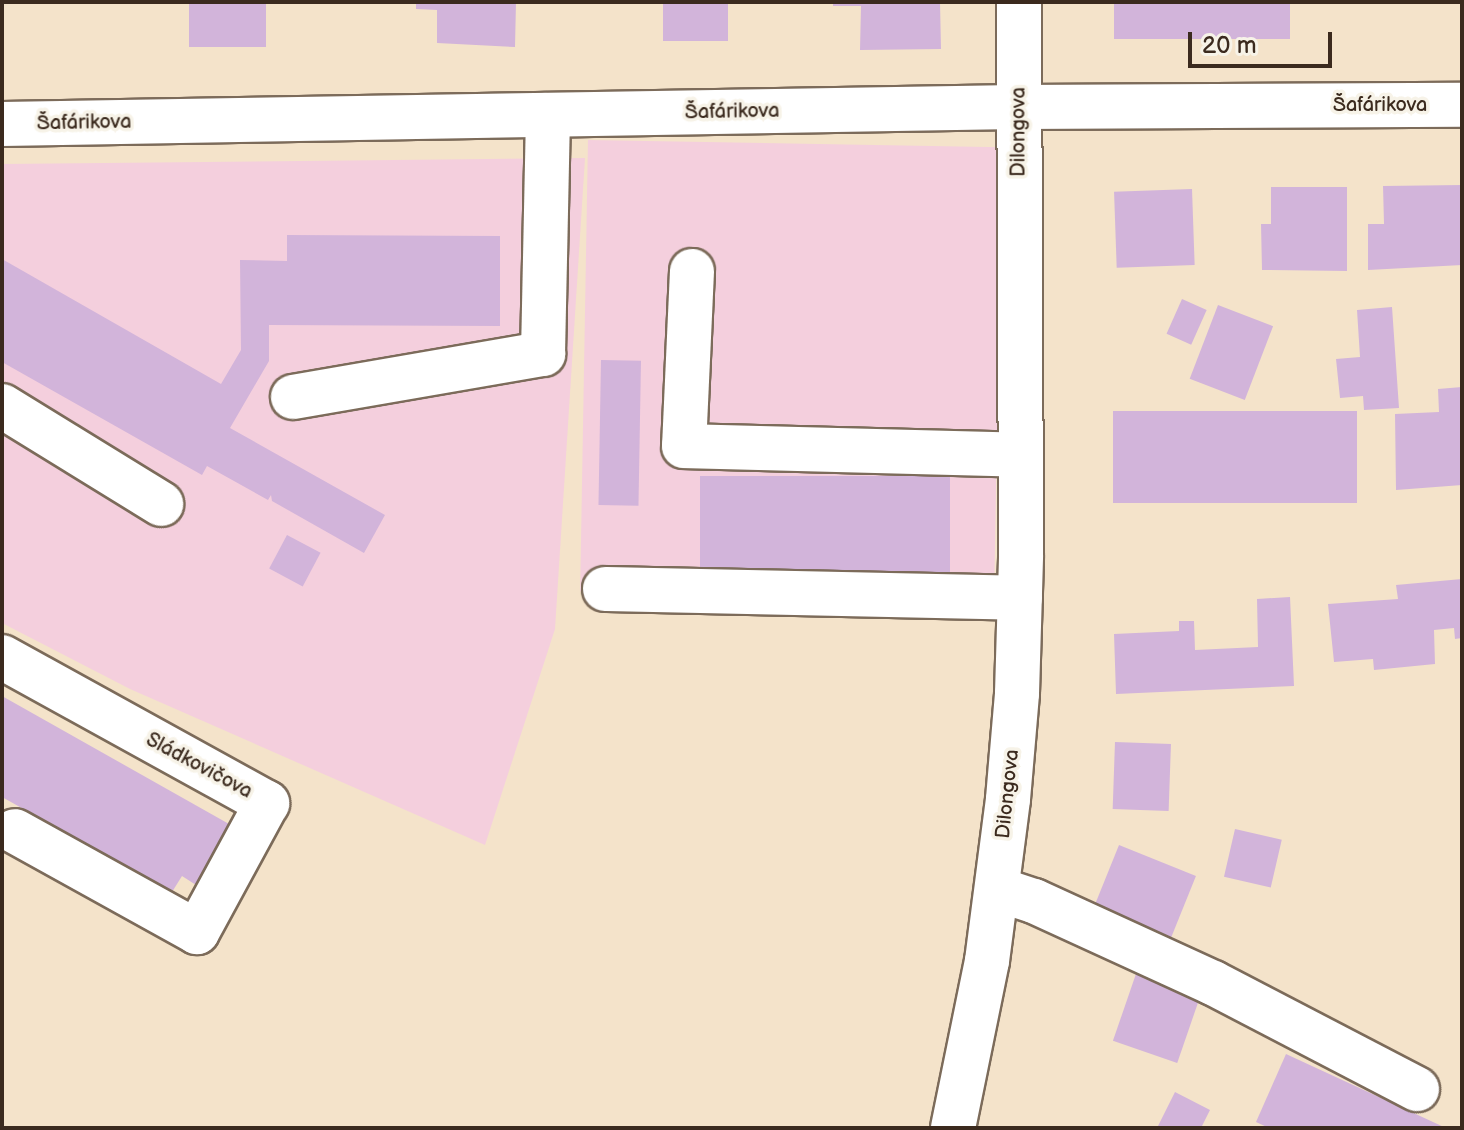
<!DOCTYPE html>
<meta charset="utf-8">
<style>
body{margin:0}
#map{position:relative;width:1464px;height:1130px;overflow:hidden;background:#f4e3ca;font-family:"Balsamiq Sans",sans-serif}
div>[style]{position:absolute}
.built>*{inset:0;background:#f4cfdd;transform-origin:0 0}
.building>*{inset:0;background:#d2b4da;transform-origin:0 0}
.roads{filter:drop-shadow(2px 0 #7c6b5a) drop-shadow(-2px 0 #7c6b5a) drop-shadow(0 2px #7c6b5a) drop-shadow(0 -2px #7c6b5a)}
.minor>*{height:44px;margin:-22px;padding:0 22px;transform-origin:22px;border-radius:22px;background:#fff}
span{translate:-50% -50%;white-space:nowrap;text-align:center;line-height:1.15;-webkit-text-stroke:7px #f7f3e8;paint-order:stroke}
.street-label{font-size:20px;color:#3b2a1e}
.frame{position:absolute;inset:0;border:4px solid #3b2a1e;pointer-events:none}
.scale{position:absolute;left:1188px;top:32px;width:144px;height:36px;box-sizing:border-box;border:4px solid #3b2a1e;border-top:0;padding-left:10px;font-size:24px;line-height:28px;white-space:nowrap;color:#3b2a1e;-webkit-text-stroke:6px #f7f3e8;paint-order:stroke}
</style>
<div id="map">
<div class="built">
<i style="left:588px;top:140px;width:414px;height:451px;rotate:1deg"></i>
<i style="clip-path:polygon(585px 158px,555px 629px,485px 845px,130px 689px,2px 623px,2px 164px)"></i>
</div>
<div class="building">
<i style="left:189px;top:2px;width:77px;height:45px"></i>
<i style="clip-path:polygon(416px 2px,516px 2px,515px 47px,437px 43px,437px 10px,416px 9px)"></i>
<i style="left:663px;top:2px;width:65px;height:39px"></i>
<i style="clip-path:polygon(833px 2px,940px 2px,941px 49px,860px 50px,861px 6px,833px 6px)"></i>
<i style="left:1114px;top:2px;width:176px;height:37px"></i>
<i style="clip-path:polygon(1462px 185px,1462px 265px,1368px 270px,1368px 224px,1384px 224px,1383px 186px)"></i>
<i style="clip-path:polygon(1271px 187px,1347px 187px,1347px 271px,1262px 270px,1261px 224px,1271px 224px)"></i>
<i style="left:1192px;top:189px;width:76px;height:78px;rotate:88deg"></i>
<i style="clip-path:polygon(287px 235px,500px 236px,500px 326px,269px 325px,269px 361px,230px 428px,385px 515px,364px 553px,272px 501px,271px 495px,268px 500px,207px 466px,202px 475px,2px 362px,2px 259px,221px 384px,241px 350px,240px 260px,287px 261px)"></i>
<i style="left:1182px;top:299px;width:27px;height:38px;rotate:24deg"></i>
<i style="left:1218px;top:305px;width:59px;height:79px;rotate:21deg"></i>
<i style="clip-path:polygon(1392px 307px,1399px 408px,1364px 410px,1363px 396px,1340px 398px,1336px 359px,1360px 357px,1357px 310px)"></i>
<i style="left:601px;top:360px;width:40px;height:145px;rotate:1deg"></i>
<i style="clip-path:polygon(1462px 387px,1462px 485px,1396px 490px,1395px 414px,1439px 412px,1438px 389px)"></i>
<i style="left:1113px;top:411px;width:244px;height:92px"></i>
<i style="left:700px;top:476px;width:250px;height:108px"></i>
<i style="left:287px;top:535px;width:38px;height:38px;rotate:28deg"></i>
<i style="clip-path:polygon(1462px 579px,1462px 638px,1455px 639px,1454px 628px,1434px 630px,1435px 664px,1374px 670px,1373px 659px,1334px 662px,1328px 604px,1398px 599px,1396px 585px)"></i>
<i style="clip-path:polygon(1290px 597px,1294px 686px,1116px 694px,1114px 634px,1179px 631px,1179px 621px,1194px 621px,1195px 650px,1258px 647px,1257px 599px)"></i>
<i style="clip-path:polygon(2px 696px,229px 824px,196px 885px,182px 876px,172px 892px,2px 797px)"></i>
<i style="left:1115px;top:742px;width:56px;height:67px;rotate:2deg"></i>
<i style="left:1235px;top:829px;width:48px;height:49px;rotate:13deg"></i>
<i style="left:1119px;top:845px;width:83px;height:70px;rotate:22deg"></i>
<i style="left:1138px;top:968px;width:68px;height:77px;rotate:19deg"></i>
<i style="clip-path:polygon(1286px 1054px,1446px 1128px,1269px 1128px,1256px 1122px)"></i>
<i style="clip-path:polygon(1175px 1092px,1210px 1110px,1201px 1128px,1157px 1128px)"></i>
</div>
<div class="roads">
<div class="minor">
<i style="left:2px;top:124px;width:1017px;rotate:-0.96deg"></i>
<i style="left:1019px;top:107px;width:443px;rotate:-0.3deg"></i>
<i style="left:692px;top:271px;width:175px;rotate:92.6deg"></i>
<i style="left:684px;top:446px;width:335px;rotate:1.5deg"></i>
<i style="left:293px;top:397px;width:254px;rotate:-9.8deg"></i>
<i style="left:543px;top:354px;width:239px;rotate:-88.8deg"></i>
<i style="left:2px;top:406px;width:187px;rotate:31.6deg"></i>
<i style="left:605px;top:589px;width:415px;rotate:1.2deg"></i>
<i style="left:2px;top:657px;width:303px;rotate:28.9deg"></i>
<i style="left:267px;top:803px;width:147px;rotate:118.5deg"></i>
<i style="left:197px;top:932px;width:208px;rotate:-151deg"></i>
<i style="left:997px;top:889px;width:39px;rotate:18deg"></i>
<i style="left:1034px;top:901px;width:197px;rotate:24.6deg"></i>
<i style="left:1213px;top:983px;width:230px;rotate:27.5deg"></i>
<i style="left:953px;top:1128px;width:170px;rotate:-78.5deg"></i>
<i style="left:987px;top:961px;width:163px;rotate:-82.6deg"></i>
<i style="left:1008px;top:799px;width:106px;rotate:-85.1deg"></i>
<i style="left:1017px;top:693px;width:138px;rotate:-88.3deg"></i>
<i style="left:1021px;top:555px;width:553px;rotate:-90.21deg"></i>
</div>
</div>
<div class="street-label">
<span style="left:1380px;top:105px">Šafárikova</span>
<span style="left:732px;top:112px;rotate:-1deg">Šafárikova</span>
<span style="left:84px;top:123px;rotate:-1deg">Šafárikova</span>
<span style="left:1019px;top:132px;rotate:-90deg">Dilongova</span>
<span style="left:199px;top:766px;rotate:28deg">Sládkovičova</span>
<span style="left:1008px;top:794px;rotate:-84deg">Dilongova</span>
</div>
<div class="frame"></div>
<div class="scale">20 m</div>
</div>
